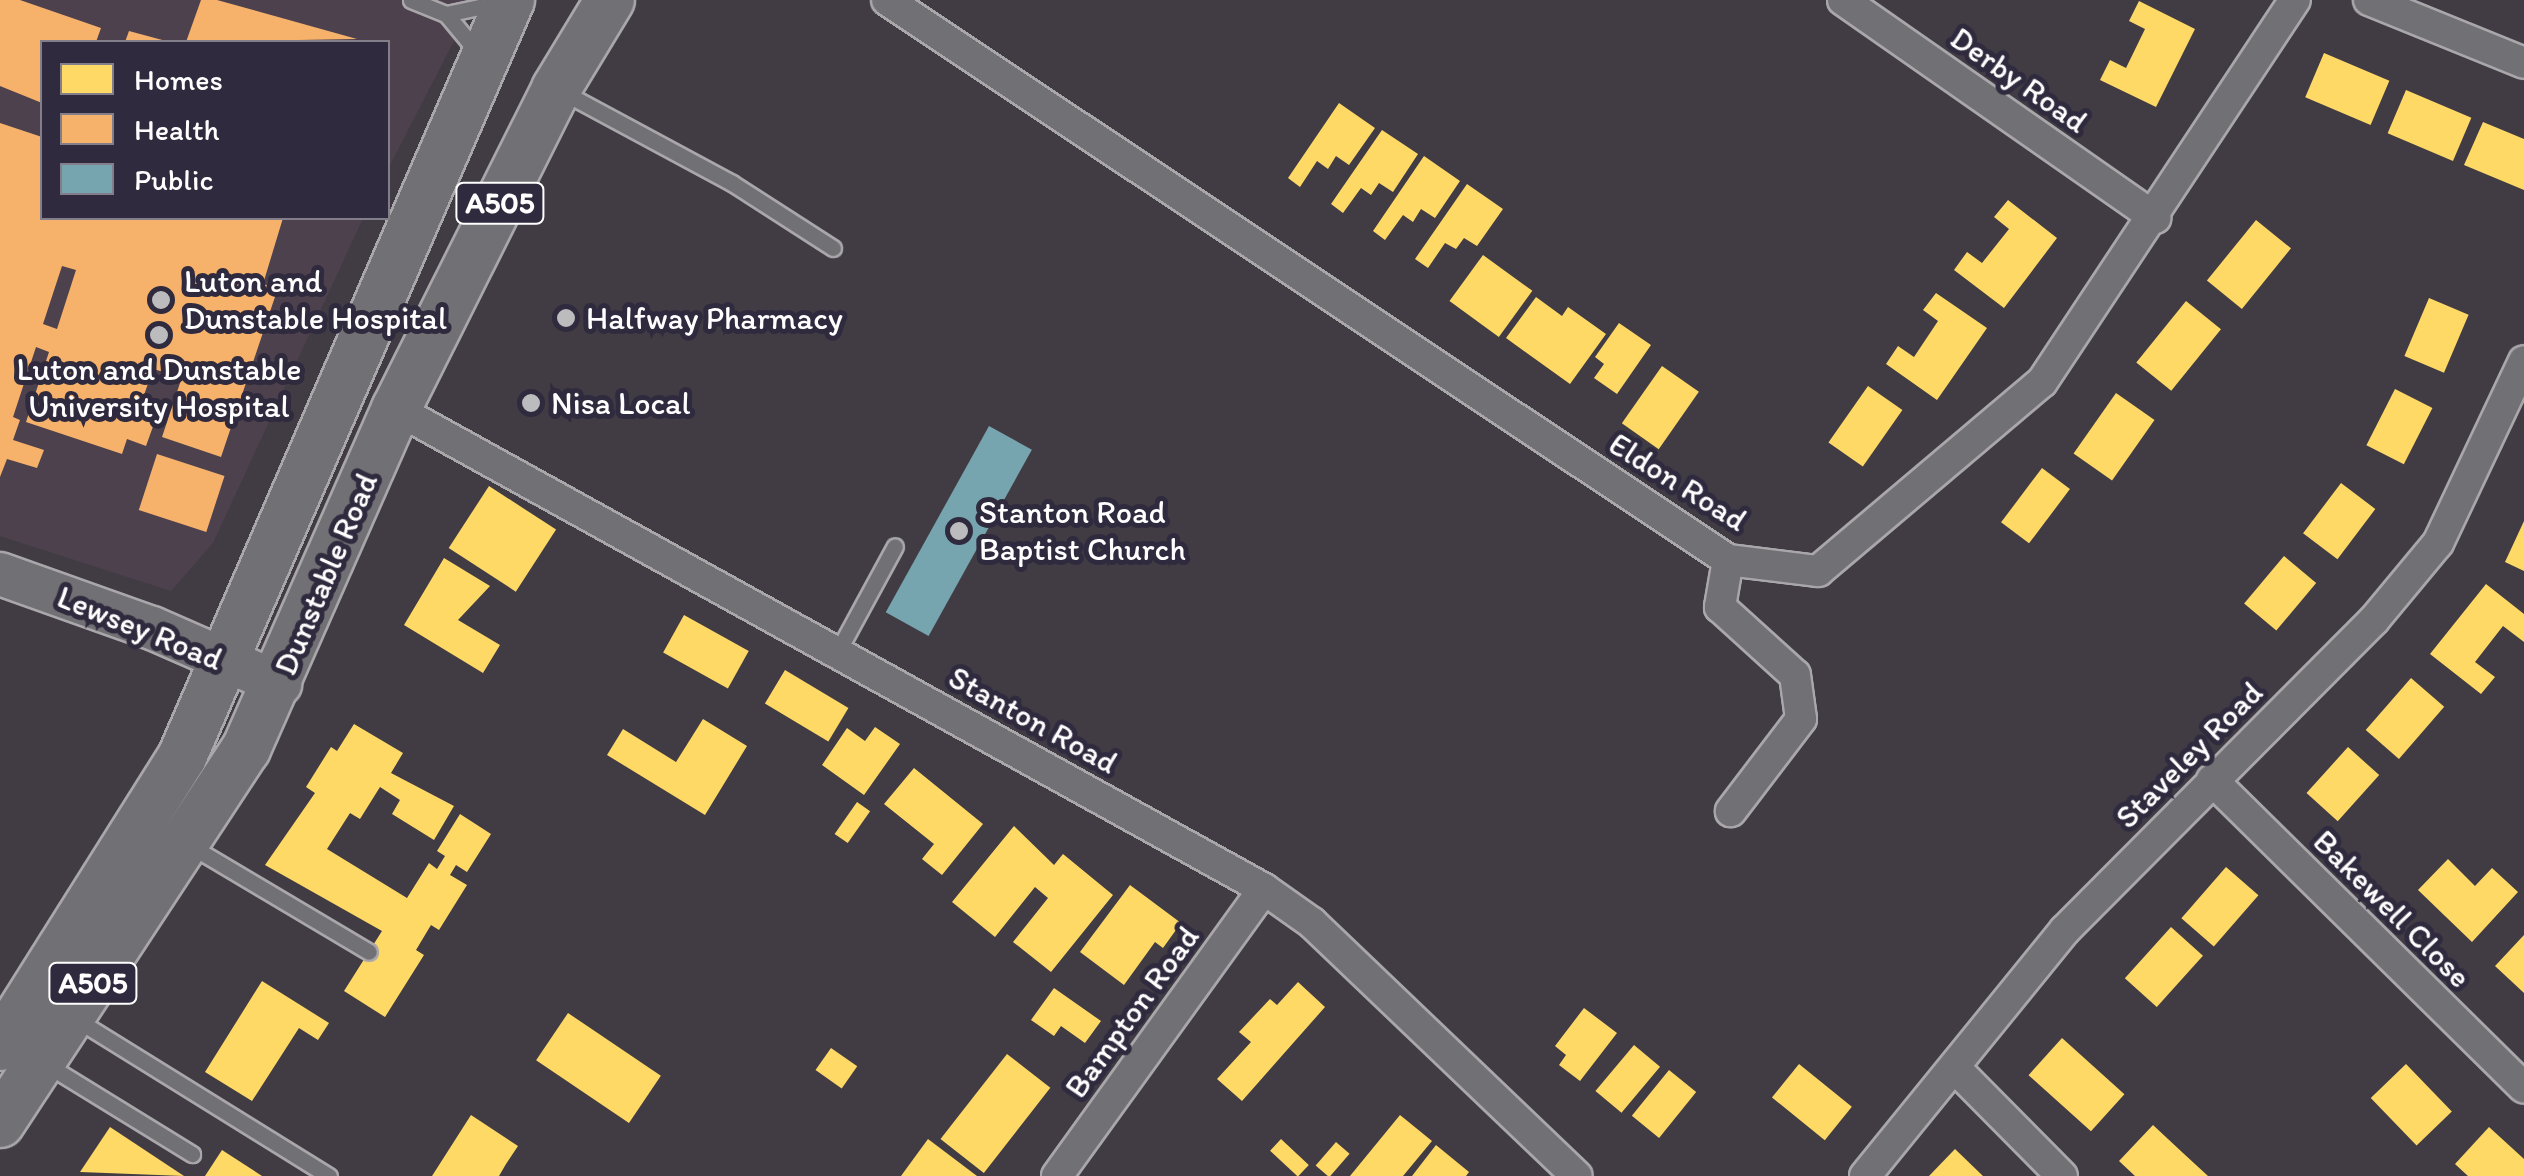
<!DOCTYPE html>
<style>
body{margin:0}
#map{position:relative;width:2524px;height:1176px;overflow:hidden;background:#413c44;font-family:Itim,sans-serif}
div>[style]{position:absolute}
.built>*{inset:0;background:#4e414e}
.homes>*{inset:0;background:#ffd966;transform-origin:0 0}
.health>*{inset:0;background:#f6b26b;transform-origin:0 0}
.public>*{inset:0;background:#76a5af;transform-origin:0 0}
.roads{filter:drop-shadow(2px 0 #aaa7ab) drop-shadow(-2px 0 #aaa7ab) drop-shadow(0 2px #aaa7ab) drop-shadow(0 -2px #aaa7ab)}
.lane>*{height:15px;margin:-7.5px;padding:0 7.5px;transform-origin:7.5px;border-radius:7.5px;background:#717074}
.street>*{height:30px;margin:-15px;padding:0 15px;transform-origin:15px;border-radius:15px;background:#717074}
.secondary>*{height:42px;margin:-21px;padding:0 21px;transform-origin:21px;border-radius:21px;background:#717074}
.primary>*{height:48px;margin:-24px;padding:0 24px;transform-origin:24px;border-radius:24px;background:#717074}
.dots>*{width:28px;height:28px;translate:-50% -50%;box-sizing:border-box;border:5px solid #2f2a3d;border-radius:50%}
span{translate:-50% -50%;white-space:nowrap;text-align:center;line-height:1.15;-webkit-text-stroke:10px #2f2a3d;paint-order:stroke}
.shield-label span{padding:2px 8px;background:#2f2a3d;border:2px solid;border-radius:8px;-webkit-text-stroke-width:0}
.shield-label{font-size:30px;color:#fff;font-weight:700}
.street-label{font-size:32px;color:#fff}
.poi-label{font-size:32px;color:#fff}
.left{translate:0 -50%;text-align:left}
.legend{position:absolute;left:40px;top:40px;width:350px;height:180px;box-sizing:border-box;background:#2f2a3d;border:2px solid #827f8b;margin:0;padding:12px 18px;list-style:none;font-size:30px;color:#fff}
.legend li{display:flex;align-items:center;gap:20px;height:50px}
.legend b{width:50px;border:2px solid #827f8b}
</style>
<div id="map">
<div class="built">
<i style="clip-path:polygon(0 0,475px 0,388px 169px,388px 42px,42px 42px,42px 218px,363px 218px,213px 543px,171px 591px,0 536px)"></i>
</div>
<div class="homes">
<i style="clip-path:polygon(2139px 1px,2195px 29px,2156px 107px,2100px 80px,2110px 60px,2126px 68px,2145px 29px,2129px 21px)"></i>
<i style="left:2324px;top:53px;width:71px;height:48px;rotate:23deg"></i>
<i style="left:2406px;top:90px;width:71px;height:47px;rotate:23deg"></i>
<i style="clip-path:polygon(1339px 103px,1375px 128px,1349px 165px,1336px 156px,1328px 169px,1317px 161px,1300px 187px,1288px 178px)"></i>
<i style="clip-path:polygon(2483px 122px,2524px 139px,2524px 190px,2464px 165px)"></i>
<i style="clip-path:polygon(1382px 130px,1418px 154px,1393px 192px,1379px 183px,1371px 195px,1361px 188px,1343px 213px,1331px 204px)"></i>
<i style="clip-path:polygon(1424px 156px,1460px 181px,1435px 218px,1421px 209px,1413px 222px,1403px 215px,1385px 240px,1373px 231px)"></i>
<i style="clip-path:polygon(1467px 184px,1503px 209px,1477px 246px,1464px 238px,1456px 249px,1445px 243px,1428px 268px,1415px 259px)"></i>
<i style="clip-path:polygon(2008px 200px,2057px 238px,2004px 308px,1954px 270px,1967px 252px,1982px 263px,2009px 229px,1994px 217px)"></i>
<i style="left:2256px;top:220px;width:45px;height:78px;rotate:39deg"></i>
<i style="left:1483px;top:255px;width:61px;height:57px;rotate:36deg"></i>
<i style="clip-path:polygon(1936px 293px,1987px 328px,1937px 400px,1886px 364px,1898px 346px,1914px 357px,1938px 321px,1923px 310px)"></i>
<i style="clip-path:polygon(1536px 297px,1562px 316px,1568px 307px,1606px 334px,1570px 384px,1506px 338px)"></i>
<i style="left:2429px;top:298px;width:43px;height:63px;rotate:23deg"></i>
<i style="left:2186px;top:301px;width:45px;height:79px;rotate:39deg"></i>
<i style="clip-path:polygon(1619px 323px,1651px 345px,1617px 394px,1594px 378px,1604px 364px,1595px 357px)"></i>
<i style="left:1662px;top:366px;width:45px;height:70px;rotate:35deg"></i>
<i style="left:1868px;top:386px;width:42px;height:69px;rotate:35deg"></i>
<i style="left:2395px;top:389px;width:42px;height:63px;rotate:27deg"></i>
<i style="left:2116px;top:393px;width:47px;height:74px;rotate:35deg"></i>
<i style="left:2042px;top:468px;width:35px;height:68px;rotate:37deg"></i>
<i style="left:2341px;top:483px;width:43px;height:63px;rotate:37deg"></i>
<i style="left:489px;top:486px;width:80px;height:74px;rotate:33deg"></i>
<i style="clip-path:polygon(2524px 521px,2524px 571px,2505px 562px)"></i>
<i style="left:2284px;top:556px;width:42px;height:62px;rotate:40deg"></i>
<i style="clip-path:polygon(444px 558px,490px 586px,458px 620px,500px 645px,483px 673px,404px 625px)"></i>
<i style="clip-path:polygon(2486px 584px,2524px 614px,2524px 642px,2503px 626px,2475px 662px,2495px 677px,2481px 694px,2430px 654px)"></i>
<i style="left:684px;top:615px;width:74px;height:43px;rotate:29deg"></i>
<i style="left:785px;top:670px;width:74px;height:39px;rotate:31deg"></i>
<i style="left:2411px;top:678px;width:44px;height:69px;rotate:41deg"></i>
<i style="clip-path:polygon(703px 719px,747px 746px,705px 815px,607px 755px,623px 729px,676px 762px)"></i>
<i style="clip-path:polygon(354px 724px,403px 753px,391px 773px,454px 806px,434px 840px,392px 814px,400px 800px,380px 787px,360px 819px,350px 813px,327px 849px,407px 898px,429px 863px,437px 869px,445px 856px,437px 851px,460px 814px,491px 834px,467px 872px,456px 865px,450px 875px,467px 885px,439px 930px,431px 925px,416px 950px,424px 955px,385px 1017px,344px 991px,382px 931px,265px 865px,315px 793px,306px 787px,331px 747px,337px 751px)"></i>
<i style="clip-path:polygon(875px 727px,900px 744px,864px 795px,822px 765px,847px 728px,865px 741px)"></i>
<i style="left:2348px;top:747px;width:42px;height:62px;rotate:42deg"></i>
<i style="clip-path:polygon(914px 768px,983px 824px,942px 875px,922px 859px,934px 844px,884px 804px)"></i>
<i style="left:857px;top:802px;width:16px;height:39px;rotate:35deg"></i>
<i style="clip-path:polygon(1014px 826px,1054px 865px,1063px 854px,1113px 895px,1051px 972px,1013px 942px,1048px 898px,1035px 887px,995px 937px,952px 902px)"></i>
<i style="clip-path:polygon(2448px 859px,2475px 886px,2492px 868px,2518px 892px,2472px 942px,2418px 890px)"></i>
<i style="left:2226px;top:867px;width:43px;height:68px;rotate:41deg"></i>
<i style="clip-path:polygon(1130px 885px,1181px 923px,1163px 948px,1155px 942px,1124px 985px,1080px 952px)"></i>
<i style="left:2171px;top:927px;width:43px;height:69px;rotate:42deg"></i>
<i style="clip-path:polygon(2524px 935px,2524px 993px,2495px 966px)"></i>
<i style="clip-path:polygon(262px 981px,329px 1023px,318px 1040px,299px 1028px,252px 1101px,205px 1072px)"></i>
<i style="clip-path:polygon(1298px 982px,1325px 1007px,1242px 1101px,1217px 1079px,1251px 1042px,1239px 1032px,1270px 999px,1277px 1005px)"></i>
<i style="clip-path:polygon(1054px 988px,1101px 1021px,1085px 1043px,1061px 1026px,1054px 1036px,1031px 1020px)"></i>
<i style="clip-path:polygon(1584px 1008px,1617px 1033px,1580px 1081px,1559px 1065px,1566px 1055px,1555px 1046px)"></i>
<i style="left:568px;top:1013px;width:112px;height:57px;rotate:34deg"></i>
<i style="left:2062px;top:1038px;width:84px;height:50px;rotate:42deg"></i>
<i style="left:1634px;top:1045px;width:34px;height:60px;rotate:40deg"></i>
<i style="left:831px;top:1048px;width:32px;height:27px;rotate:35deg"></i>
<i style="left:1007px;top:1054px;width:55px;height:108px;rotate:38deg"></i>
<i style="left:1799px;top:1064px;width:68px;height:43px;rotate:39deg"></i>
<i style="left:2406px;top:1064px;width:66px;height:49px;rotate:46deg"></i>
<i style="left:1669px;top:1070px;width:35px;height:59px;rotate:39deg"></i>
<i style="clip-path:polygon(471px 1115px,518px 1146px,506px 1164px,499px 1176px,432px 1176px)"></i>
<i style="clip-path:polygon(1400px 1115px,1432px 1141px,1403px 1176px,1350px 1176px)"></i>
<i style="clip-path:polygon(2153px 1125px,2183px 1153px,2208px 1176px,2135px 1176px,2119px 1161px)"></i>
<i style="clip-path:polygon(110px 1127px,184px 1176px,80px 1172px)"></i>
<i style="clip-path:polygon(2489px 1127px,2524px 1159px,2524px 1176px,2468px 1176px,2455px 1164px)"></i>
<i style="clip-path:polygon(928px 1139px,977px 1176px,901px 1176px)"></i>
<i style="left:1281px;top:1139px;width:38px;height:16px;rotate:43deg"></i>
<i style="left:1336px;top:1142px;width:18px;height:31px;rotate:41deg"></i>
<i style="clip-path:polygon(1436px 1145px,1469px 1172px,1466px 1176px,1412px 1176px)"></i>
<i style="clip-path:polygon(1955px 1149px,1983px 1176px,1929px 1176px)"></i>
<i style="clip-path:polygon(222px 1150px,262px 1176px,205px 1176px)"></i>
</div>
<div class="health">
<i style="clip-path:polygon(0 0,20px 0,101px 28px,96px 42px,42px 42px,42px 103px,0 86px)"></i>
<i style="clip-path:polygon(201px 0,217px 0,357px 39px,186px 42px)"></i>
<i style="clip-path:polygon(129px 31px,166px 41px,166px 42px,125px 42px)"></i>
<i style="clip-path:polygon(evenodd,0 123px,42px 137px,42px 218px,283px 218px,263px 284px,278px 288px,221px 457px,162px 437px,182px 377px,153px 369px,142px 401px,160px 407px,146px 446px,127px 439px,122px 454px,26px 422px,49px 352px,36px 347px,13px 417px,20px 420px,13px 440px,44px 450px,37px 468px,7px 459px,0 477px,0 123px,62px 266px,76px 270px,57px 329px,43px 324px,62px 266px)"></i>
<i style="left:157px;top:454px;width:71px;height:59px;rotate:18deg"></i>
</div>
<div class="public">
<i style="left:989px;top:426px;width:49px;height:213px;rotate:29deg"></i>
</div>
<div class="roads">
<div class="lane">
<i style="left:411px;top:0;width:38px;rotate:22deg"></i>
<i style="left:479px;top:54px;width:52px;rotate:-129.5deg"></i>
<i style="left:446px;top:14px;width:35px;rotate:-12deg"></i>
<i style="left:480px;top:7px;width:21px;rotate:31deg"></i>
<i style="left:559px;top:90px;width:196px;rotate:28.3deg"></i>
<i style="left:732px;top:183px;width:120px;rotate:32.8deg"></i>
<i style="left:838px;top:651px;width:119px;rotate:-61.5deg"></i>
<i style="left:189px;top:845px;width:209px;rotate:30.7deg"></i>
<i style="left:74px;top:1018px;width:300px;rotate:31.8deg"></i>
<i style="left:44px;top:1063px;width:174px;rotate:31.6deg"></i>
</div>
<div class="street">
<i style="left:887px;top:0;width:1010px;rotate:33.66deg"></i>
<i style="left:1728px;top:560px;width:91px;rotate:7deg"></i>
<i style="left:1818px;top:571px;width:293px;rotate:-40.2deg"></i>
<i style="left:2042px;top:382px;width:458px;rotate:-56.5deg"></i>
<i style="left:1843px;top:0;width:381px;rotate:34.9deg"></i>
<i style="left:2369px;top:0;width:167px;rotate:22.1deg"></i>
<i style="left:396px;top:409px;width:992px;rotate:28.94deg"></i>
<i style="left:1264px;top:889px;width:59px;rotate:35.3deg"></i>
<i style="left:1312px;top:923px;width:366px;rotate:43.7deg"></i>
<i style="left:1728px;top:560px;width:48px;rotate:99.7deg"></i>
<i style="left:1720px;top:607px;width:101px;rotate:42.2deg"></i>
<i style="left:1795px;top:675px;width:44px;rotate:82.2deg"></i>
<i style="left:1801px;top:719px;width:116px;rotate:127.3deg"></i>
<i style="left:2212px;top:780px;width:438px;rotate:44.6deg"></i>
<i style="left:1955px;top:1068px;width:152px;rotate:45.3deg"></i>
<i style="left:1057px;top:1176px;width:354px;rotate:-54.2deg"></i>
<i style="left:1865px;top:1176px;width:317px;rotate:-50.9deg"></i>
<i style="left:2065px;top:930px;width:438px;rotate:-45.1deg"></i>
<i style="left:2374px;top:620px;width:100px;rotate:-50.3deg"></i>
<i style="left:2438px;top:543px;width:201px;rotate:-64.7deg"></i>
</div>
<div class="secondary">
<i style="left:0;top:574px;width:161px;rotate:19.6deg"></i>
<i style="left:152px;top:628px;width:140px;rotate:23.6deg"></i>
</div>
<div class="primary">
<i style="left:0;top:1046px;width:342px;rotate:-57.8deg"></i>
<i style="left:182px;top:757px;width:825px;rotate:-66.57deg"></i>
<i style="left:0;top:1123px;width:448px;rotate:-56.7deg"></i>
<i style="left:246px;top:749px;width:372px;rotate:-66.2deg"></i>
<i style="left:396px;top:409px;width:358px;rotate:-63.4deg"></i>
<i style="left:556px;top:89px;width:104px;rotate:-58.8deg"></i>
</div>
</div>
<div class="dots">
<i style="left:161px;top:300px;background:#bcbbbe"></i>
<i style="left:566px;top:318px;background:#bcbbbe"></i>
<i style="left:159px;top:335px;background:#bcbbbe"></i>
<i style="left:531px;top:403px;background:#bcbbbe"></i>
<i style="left:959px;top:531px;background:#bcbbbe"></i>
</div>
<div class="shield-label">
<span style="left:500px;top:203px">A505</span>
<span style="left:93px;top:983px">A505</span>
</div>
<div class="street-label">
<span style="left:2019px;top:80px;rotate:35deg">Derby Road</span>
<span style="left:1678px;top:482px;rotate:32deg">Eldon Road</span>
<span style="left:326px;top:574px;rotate:-67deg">Dunstable Road</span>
<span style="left:140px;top:628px;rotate:22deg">Lewsey Road</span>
<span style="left:1033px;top:720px;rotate:29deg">Stanton Road</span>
<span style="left:2189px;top:755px;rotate:-45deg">Staveley Road</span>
<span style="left:2392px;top:909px;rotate:45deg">Bakewell Close</span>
<span style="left:1132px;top:1012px;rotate:-54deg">Bampton Road</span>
</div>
<div class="poi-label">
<span class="left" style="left:184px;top:300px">Luton and<br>Dunstable Hospital</span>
<span class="left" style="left:586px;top:318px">Halfway Pharmacy</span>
<span style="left:159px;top:388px">Luton and Dunstable<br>University Hospital</span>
<span class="left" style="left:551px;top:403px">Nisa Local</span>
<span class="left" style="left:979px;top:531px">Stanton Road<br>Baptist Church</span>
</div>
<ul class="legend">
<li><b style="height:28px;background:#ffd966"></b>Homes</li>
<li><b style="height:28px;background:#f6b26b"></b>Health</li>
<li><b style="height:28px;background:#76a5af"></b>Public</li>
</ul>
</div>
